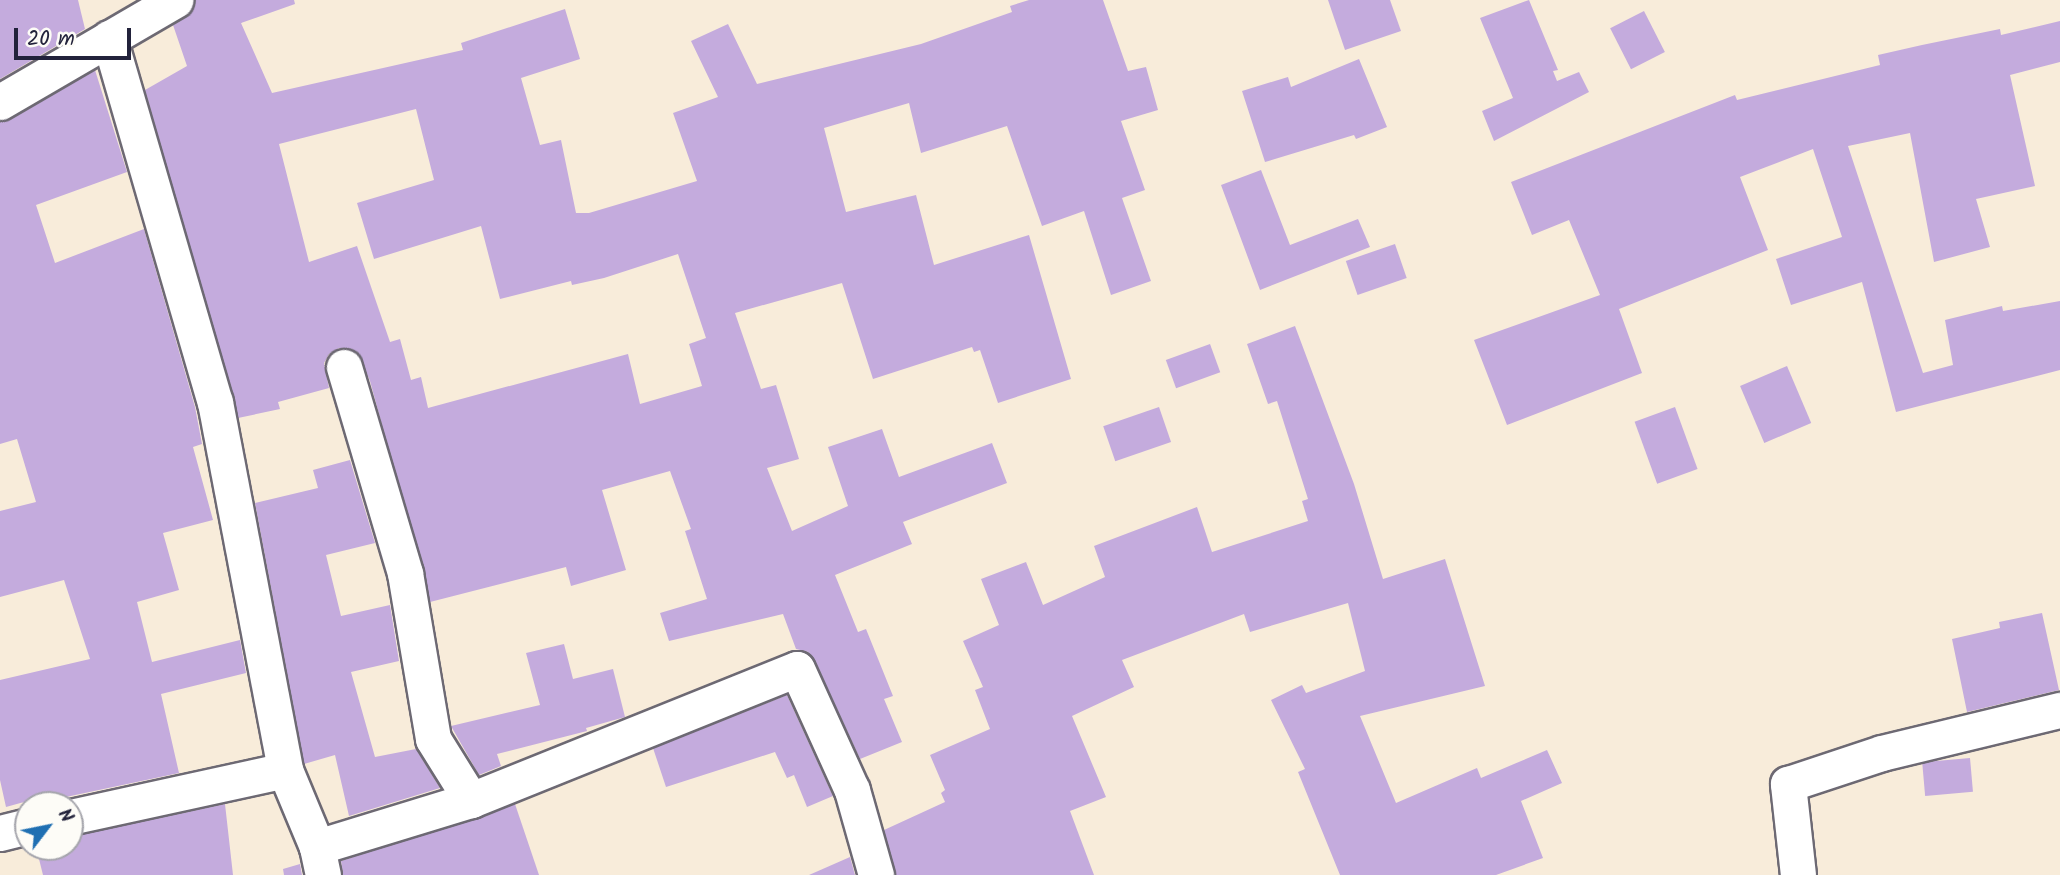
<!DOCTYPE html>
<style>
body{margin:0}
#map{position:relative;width:2060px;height:875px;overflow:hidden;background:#f8ecda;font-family:Kalam,sans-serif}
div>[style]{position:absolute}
.building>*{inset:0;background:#c4abdd;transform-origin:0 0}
.roads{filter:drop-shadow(2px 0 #6d6973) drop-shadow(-2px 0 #6d6973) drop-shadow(0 2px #6d6973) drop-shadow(0 -2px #6d6973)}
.minor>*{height:35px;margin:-17.5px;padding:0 17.5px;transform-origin:17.5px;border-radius:17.5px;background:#fff}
span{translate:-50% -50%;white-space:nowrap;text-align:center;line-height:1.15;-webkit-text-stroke:5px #fdfcf7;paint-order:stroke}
.north{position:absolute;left:14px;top:791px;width:70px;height:70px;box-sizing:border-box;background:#fdfcf7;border:2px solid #a5a5ac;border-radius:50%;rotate:58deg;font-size:19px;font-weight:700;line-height:28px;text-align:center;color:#22223b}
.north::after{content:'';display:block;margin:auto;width:24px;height:32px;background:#1f6fb2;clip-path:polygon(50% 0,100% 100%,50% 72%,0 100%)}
.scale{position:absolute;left:14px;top:28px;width:117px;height:32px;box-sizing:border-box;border:4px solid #22223b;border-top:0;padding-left:9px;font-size:21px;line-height:24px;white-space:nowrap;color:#22223b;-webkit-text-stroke:5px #fdfcf7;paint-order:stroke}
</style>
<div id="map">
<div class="building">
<i style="clip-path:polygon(0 0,78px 0,85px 29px,0 79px)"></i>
<i style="clip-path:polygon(evenodd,195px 0,294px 0,295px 4px,241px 23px,272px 93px,463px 50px,461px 43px,565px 9px,580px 59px,521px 78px,540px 145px,561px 140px,576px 213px,589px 213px,697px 181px,673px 113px,718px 97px,691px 41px,728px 24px,757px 84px,921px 44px,1012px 12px,1010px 6px,1029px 0,1103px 0,1128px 71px,1146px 67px,1158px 110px,1121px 121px,1145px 190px,1122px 198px,1151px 281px,1111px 295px,1084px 211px,1042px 226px,1007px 126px,921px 153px,909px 103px,824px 128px,846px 212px,916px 195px,934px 265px,1029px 235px,1071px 379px,998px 403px,980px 350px,974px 352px,972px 347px,873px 379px,842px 283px,735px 313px,761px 389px,776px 385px,799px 459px,767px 468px,792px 531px,848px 506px,828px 447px,882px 429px,899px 477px,992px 443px,1007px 483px,903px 522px,912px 544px,835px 575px,858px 632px,866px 629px,893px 696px,884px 699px,902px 742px,860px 759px,815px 661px,808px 652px,796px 649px,783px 614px,669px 641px,660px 613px,707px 599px,685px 531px,691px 529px,670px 471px,602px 490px,626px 570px,571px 586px,566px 567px,430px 602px,370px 381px,357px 352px,339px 348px,329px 354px,324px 363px,329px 388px,278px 402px,280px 409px,238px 418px,145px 90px,187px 66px,173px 25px,192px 11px,195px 0,416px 109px,434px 180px,357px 203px,374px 259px,481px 226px,500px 299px,571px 281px,572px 285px,604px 278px,678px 254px,706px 338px,689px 344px,702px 386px,640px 404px,628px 354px,428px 408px,421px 377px,411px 380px,400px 339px,390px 342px,357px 246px,309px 262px,279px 144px,416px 109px)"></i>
<i style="clip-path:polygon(1328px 0,1390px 0,1401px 31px,1345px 50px)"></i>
<i style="clip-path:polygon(1529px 0,1558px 70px,1553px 71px,1557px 81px,1579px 72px,1589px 92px,1494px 141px,1482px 111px,1513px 98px,1480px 18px)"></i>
<i style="left:1644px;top:11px;width:46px;height:38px;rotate:63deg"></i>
<i style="clip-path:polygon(2060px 21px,2060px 62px,2010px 75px,2035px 186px,1976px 199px,1990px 247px,1934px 262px,1910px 133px,1848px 146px,1923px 373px,1953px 365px,1945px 320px,2002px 306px,2003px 311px,2060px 301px,2060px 370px,1896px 412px,1862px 282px,1791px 305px,1776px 259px,1842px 237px,1813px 149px,1740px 177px,1768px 250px,1619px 309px,1642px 373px,1507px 425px,1474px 340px,1600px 295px,1569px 220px,1532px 235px,1511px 182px,1735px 95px,1737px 100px,1880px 65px,1878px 55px,1922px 45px,2000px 29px,2001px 35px)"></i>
<i style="clip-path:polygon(1359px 59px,1387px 127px,1356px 139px,1354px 135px,1265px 162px,1242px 91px,1288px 77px,1291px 87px)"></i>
<i style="clip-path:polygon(95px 70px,127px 172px,36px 205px,55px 263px,144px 229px,195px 407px,202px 444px,193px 447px,213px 520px,163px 533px,179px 590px,137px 602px,152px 662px,240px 640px,246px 673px,161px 694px,179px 773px,66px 797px,54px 805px,25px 806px,24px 802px,6px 807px,0 780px,0 680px,90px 659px,64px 580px,0 597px,0 511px,36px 502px,17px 439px,0 444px,0 122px)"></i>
<i style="clip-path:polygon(1261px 170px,1290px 245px,1358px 219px,1370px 247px,1260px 290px,1221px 185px)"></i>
<i style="left:1395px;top:244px;width:36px;height:52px;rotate:71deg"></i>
<i style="clip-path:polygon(1295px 326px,1354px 484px,1383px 579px,1445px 559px,1485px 686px,1360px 716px,1396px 803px,1477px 768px,1481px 778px,1547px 750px,1562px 783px,1521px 801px,1543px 858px,1496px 875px,1340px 875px,1298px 772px,1305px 769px,1271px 700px,1302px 685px,1306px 693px,1365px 671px,1348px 603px,1250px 632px,1244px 614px,1122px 660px,1134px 687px,1072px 716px,1106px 797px,1070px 811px,1094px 875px,896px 875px,884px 830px,945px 802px,941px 793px,945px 790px,930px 755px,990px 729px,975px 690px,983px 687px,963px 641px,999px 625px,981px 579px,1026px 562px,1043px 605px,1105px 577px,1094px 546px,1197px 507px,1212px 552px,1308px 521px,1302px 501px,1308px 499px,1277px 401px,1268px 404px,1247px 344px)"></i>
<i style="left:1210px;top:344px;width:30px;height:47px;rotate:70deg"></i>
<i style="left:1787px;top:366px;width:62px;height:51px;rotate:67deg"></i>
<i style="left:1159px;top:407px;width:37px;height:59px;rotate:71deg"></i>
<i style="left:1675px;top:407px;width:66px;height:43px;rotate:70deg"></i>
<i style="clip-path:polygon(350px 460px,375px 543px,326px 555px,341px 616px,390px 605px,399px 661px,351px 672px,375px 757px,416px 749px,440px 788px,349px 816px,335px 755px,304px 764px,255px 503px,318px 488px,313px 470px)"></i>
<i style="clip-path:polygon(2042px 613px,2059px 690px,1967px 712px,1952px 639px,2000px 628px,1999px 622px)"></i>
<i style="clip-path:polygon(564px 644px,573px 679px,613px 669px,625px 717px,586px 728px,587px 731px,497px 754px,501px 766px,479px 775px,451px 726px,540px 705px,526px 653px)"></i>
<i style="clip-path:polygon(787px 695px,833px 796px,807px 807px,794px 775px,787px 778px,775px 752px,666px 787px,653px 748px)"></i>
<i style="left:1970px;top:758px;width:34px;height:48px;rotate:85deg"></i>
<i style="clip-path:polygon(225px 804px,233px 875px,43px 875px,36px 847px,70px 847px,70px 837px)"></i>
<i style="clip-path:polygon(515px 804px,539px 875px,343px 875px,341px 861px)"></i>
<i style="clip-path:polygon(850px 857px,855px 875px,809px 875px)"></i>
<i style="clip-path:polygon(300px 864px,302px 875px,284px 875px,283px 869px)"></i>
</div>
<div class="roads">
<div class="minor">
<i style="left:109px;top:38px;width:379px;rotate:73.8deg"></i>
<i style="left:215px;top:402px;width:375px;rotate:79.2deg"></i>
<i style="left:285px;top:770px;width:83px;rotate:67.4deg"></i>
<i style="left:317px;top:847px;width:29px;rotate:78deg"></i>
<i style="left:0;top:102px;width:203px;rotate:-30.2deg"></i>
<i style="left:344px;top:367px;width:215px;rotate:73.5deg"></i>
<i style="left:405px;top:573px;width:168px;rotate:80.4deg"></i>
<i style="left:433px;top:739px;width:72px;rotate:58.1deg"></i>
<i style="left:70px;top:817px;width:220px;rotate:-12.3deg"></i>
<i style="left:0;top:833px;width:29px;rotate:-14deg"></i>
<i style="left:317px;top:847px;width:161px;rotate:-17deg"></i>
<i style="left:471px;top:800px;width:351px;rotate:-21.9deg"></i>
<i style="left:797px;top:669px;width:133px;rotate:65.6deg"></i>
<i style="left:852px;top:790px;width:88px;rotate:74.2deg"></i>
<i style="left:1798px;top:875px;width:92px;rotate:-96.3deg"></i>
<i style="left:1788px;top:784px;width:99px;rotate:-18.3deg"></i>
<i style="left:1882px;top:753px;width:183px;rotate:-13.6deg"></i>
</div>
</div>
<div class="north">N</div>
<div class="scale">20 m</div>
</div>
